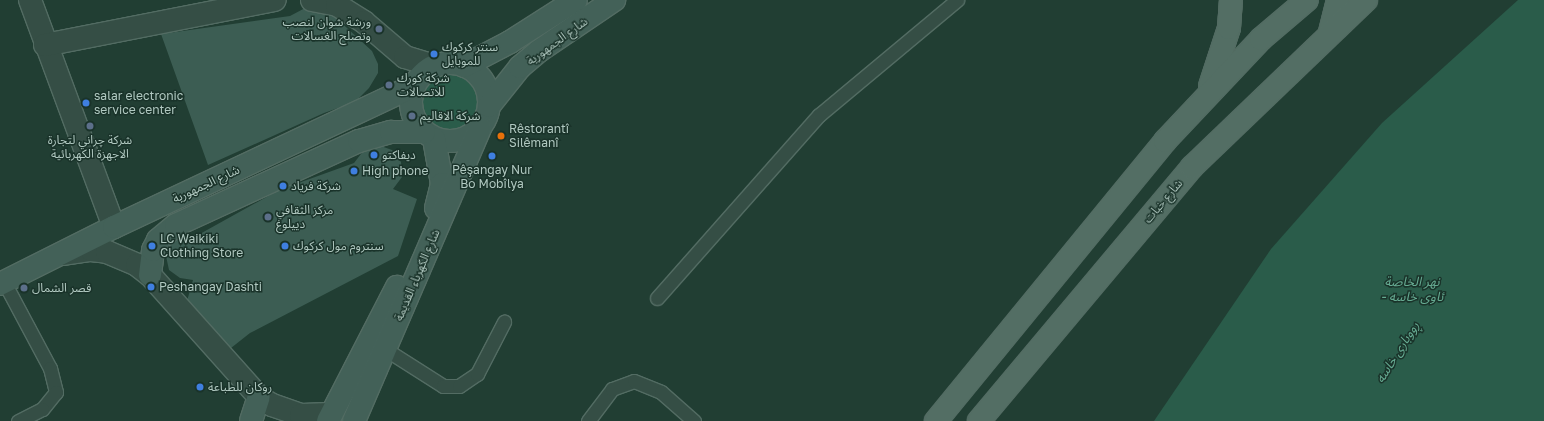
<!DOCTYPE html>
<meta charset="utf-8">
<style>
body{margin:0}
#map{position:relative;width:1544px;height:421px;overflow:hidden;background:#213e33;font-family:"Golos Text","Noto Sans Arabic",sans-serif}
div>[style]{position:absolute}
.water>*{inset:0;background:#2a5c4a}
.round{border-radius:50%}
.building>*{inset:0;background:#3c5d53}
.roads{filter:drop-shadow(1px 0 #536c63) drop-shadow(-1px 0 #536c63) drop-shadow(0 1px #536c63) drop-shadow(0 -1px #536c63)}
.lane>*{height:13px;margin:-6.5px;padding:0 6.5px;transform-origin:6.5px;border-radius:6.5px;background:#354e45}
.street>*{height:22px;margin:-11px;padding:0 11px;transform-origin:11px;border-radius:11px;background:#354e45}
.secondary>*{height:22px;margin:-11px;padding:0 11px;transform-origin:11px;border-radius:11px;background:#436158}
.secondary>.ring{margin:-11px;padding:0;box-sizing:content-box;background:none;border:22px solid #436158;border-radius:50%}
.primary>*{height:22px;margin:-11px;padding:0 11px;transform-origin:11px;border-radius:11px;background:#536e64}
.dots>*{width:11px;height:11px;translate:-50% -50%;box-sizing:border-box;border:2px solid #1a332a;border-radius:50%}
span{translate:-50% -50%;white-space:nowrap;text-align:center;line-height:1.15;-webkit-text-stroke:3px #1a332a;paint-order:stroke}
.poi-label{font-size:12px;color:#b1c9c1}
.right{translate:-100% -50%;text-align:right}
.left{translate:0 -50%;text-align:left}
.street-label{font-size:12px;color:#b1c9c1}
.water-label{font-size:13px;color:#66ab92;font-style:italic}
</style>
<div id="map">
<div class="water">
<i style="clip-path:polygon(1518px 0,1544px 0,1544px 421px,1154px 421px,1271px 249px,1382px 123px)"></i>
<i class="round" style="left:421px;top:71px;width:60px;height:60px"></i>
</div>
<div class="building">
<i style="clip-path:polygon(307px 7px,335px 17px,372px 51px,378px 64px,378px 73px,369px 88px,355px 102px,324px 113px,208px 165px,161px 34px,290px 16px)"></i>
<i style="clip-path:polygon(378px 145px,392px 150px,401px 162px,402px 177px,393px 189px,417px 199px,398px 256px,250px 333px,231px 348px,187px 301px,193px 280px,180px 278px,169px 270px,166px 256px,170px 243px,181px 235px,198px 235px,279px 190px,354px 163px,364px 150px)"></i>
</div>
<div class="roads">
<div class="lane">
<i style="left:4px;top:282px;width:98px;rotate:61.9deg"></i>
<i style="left:50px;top:368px;width:25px;rotate:76deg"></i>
<i style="left:56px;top:392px;width:22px;rotate:129deg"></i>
<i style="left:42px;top:409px;width:27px;rotate:153deg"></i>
<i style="left:657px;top:298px;width:244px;rotate:-48.5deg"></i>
<i style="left:819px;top:115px;width:180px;rotate:-39.8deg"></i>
<i style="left:385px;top:349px;width:69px;rotate:32.5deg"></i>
<i style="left:443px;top:386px;width:16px"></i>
<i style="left:459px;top:386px;width:22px;rotate:-34deg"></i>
<i style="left:477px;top:374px;width:59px;rotate:-62.6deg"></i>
<i style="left:588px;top:421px;width:40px;rotate:-53deg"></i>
<i style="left:612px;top:389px;width:23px;rotate:-20deg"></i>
<i style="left:634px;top:381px;width:29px;rotate:22deg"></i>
<i style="left:661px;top:392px;width:44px;rotate:41.3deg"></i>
</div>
<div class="street">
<i style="left:30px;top:0;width:242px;rotate:69.7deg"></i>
<i style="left:312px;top:0;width:25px;rotate:11deg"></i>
<i style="left:337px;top:5px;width:32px;rotate:32deg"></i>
<i style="left:364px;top:22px;width:54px;rotate:40.5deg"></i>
<i style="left:405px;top:57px;width:31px;rotate:17deg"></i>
<i style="left:45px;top:45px;width:234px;rotate:-11.1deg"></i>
<i style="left:62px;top:254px;width:29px;rotate:-8deg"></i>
<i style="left:91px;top:250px;width:16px;rotate:7deg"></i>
<i style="left:107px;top:252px;width:33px;rotate:23deg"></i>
<i style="left:137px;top:265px;width:16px;rotate:38deg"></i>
<i style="left:150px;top:275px;width:164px;rotate:48.2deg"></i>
<i style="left:259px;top:397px;width:15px;rotate:32deg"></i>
<i style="left:272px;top:405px;width:31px;rotate:19deg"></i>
<i style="left:301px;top:415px;width:30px;rotate:-2deg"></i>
</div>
<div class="secondary">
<i class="ring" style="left:411px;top:63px;width:56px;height:56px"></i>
<i style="left:464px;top:66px;width:52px;rotate:-27.6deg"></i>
<i style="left:510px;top:42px;width:78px;rotate:-32.5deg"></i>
<i style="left:489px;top:106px;width:50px;rotate:-51.5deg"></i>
<i style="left:520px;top:67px;width:25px;rotate:-40deg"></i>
<i style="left:539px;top:51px;width:91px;rotate:-34.2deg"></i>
<i style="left:434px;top:139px;width:46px;rotate:79.9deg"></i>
<i style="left:442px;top:184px;width:25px;rotate:104deg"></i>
<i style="left:150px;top:275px;width:25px;rotate:-83deg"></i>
<i style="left:153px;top:250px;width:11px;rotate:-63deg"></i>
<i style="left:158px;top:240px;width:23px;rotate:-40deg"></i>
<i style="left:176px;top:225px;width:201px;rotate:-24.7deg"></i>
<i style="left:359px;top:141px;width:33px;rotate:-16deg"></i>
<i style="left:391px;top:132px;width:33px"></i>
<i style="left:0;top:284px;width:127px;rotate:-26.6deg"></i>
<i style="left:114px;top:227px;width:331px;rotate:-25.2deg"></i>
<i style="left:251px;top:421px;width:25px;rotate:-72deg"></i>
<i style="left:328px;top:421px;width:151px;rotate:-62.8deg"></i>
<i style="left:354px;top:421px;width:319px;rotate:-66.7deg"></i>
</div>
<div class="primary">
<i style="left:1330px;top:32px;width:33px;rotate:-76deg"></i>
<i style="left:1210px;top:86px;width:61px;rotate:-71.9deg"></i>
<i style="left:1229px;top:28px;width:28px;rotate:-86deg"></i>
<i style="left:936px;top:421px;width:362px;rotate:-50.7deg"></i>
<i style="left:1165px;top:141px;width:140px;rotate:-46.7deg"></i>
<i style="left:1261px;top:39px;width:60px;rotate:-40.3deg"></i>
<i style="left:979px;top:421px;width:331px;rotate:-50deg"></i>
<i style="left:1192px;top:167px;width:241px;rotate:-43.8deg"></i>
</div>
</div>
<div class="dots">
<i style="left:379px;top:29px;background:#5c6f8a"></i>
<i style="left:434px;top:54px;background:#3f7fe0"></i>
<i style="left:389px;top:85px;background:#5c6f8a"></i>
<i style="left:86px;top:103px;background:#3f7fe0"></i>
<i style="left:412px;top:116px;background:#5c6f8a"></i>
<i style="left:90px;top:126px;background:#5c6f8a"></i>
<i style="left:501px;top:136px;background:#e8710a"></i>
<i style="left:374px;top:155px;background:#3f7fe0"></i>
<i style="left:492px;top:156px;background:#3f7fe0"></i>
<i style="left:354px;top:171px;background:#3f7fe0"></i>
<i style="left:283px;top:186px;background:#3f7fe0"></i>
<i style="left:268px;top:217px;background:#5c6f8a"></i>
<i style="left:152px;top:246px;background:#3f7fe0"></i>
<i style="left:285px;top:246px;background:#3f7fe0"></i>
<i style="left:151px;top:287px;background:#3f7fe0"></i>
<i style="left:24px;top:288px;background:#5c6f8a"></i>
<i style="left:200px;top:387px;background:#3f7fe0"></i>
</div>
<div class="poi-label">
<span class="right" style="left:371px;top:29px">ورشة شوان لنصب<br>وتصلح الغسالات</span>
<span class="left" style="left:442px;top:54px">سنتر كركوك<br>للموبايل</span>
<span class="left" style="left:397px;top:85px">شركة كورك<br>للاتصالات</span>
<span class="left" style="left:94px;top:103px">salar electronic<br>service center</span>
<span class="left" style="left:420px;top:116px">شركة الاقاليم</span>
<span class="left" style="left:509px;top:136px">Rêstorantî<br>Silêmanî</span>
<span style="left:90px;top:147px">شركة چراني لتجارة<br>الاجهزة الكهربائية</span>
<span class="left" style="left:382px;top:155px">ديفاكتو</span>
<span style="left:492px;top:177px">Pêşangay Nur<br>Bo Mobîlya</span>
<span class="left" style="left:362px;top:171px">High phone</span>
<span class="left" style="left:291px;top:186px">شركة فرياد</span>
<span class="left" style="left:276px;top:217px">مركز الثقافي<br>دييلوغ</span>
<span class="left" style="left:160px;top:246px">LC Waikiki<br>Clothing Store</span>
<span class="left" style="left:293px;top:246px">سنتروم مول كركوك</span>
<span class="left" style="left:159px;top:287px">Peshangay Dashti</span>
<span class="left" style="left:32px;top:288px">قصر الشمال</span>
<span class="left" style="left:208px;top:387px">روكان للطباعة</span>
</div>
<div class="street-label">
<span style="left:557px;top:41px;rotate:-36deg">شارع الجمهورية</span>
<span style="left:206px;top:184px;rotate:-25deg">شارع الجمهورية</span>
<span style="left:1163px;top:201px;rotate:-50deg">شارع خبات</span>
<span style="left:417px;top:275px;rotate:-67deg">شارع الكهرباء القديمة</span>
</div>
<div class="water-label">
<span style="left:1412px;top:289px">نهر الخاصة<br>- ئاوی خاسە</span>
<span style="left:1397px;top:352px;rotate:-58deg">ڕووباری خاسە</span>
</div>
</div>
